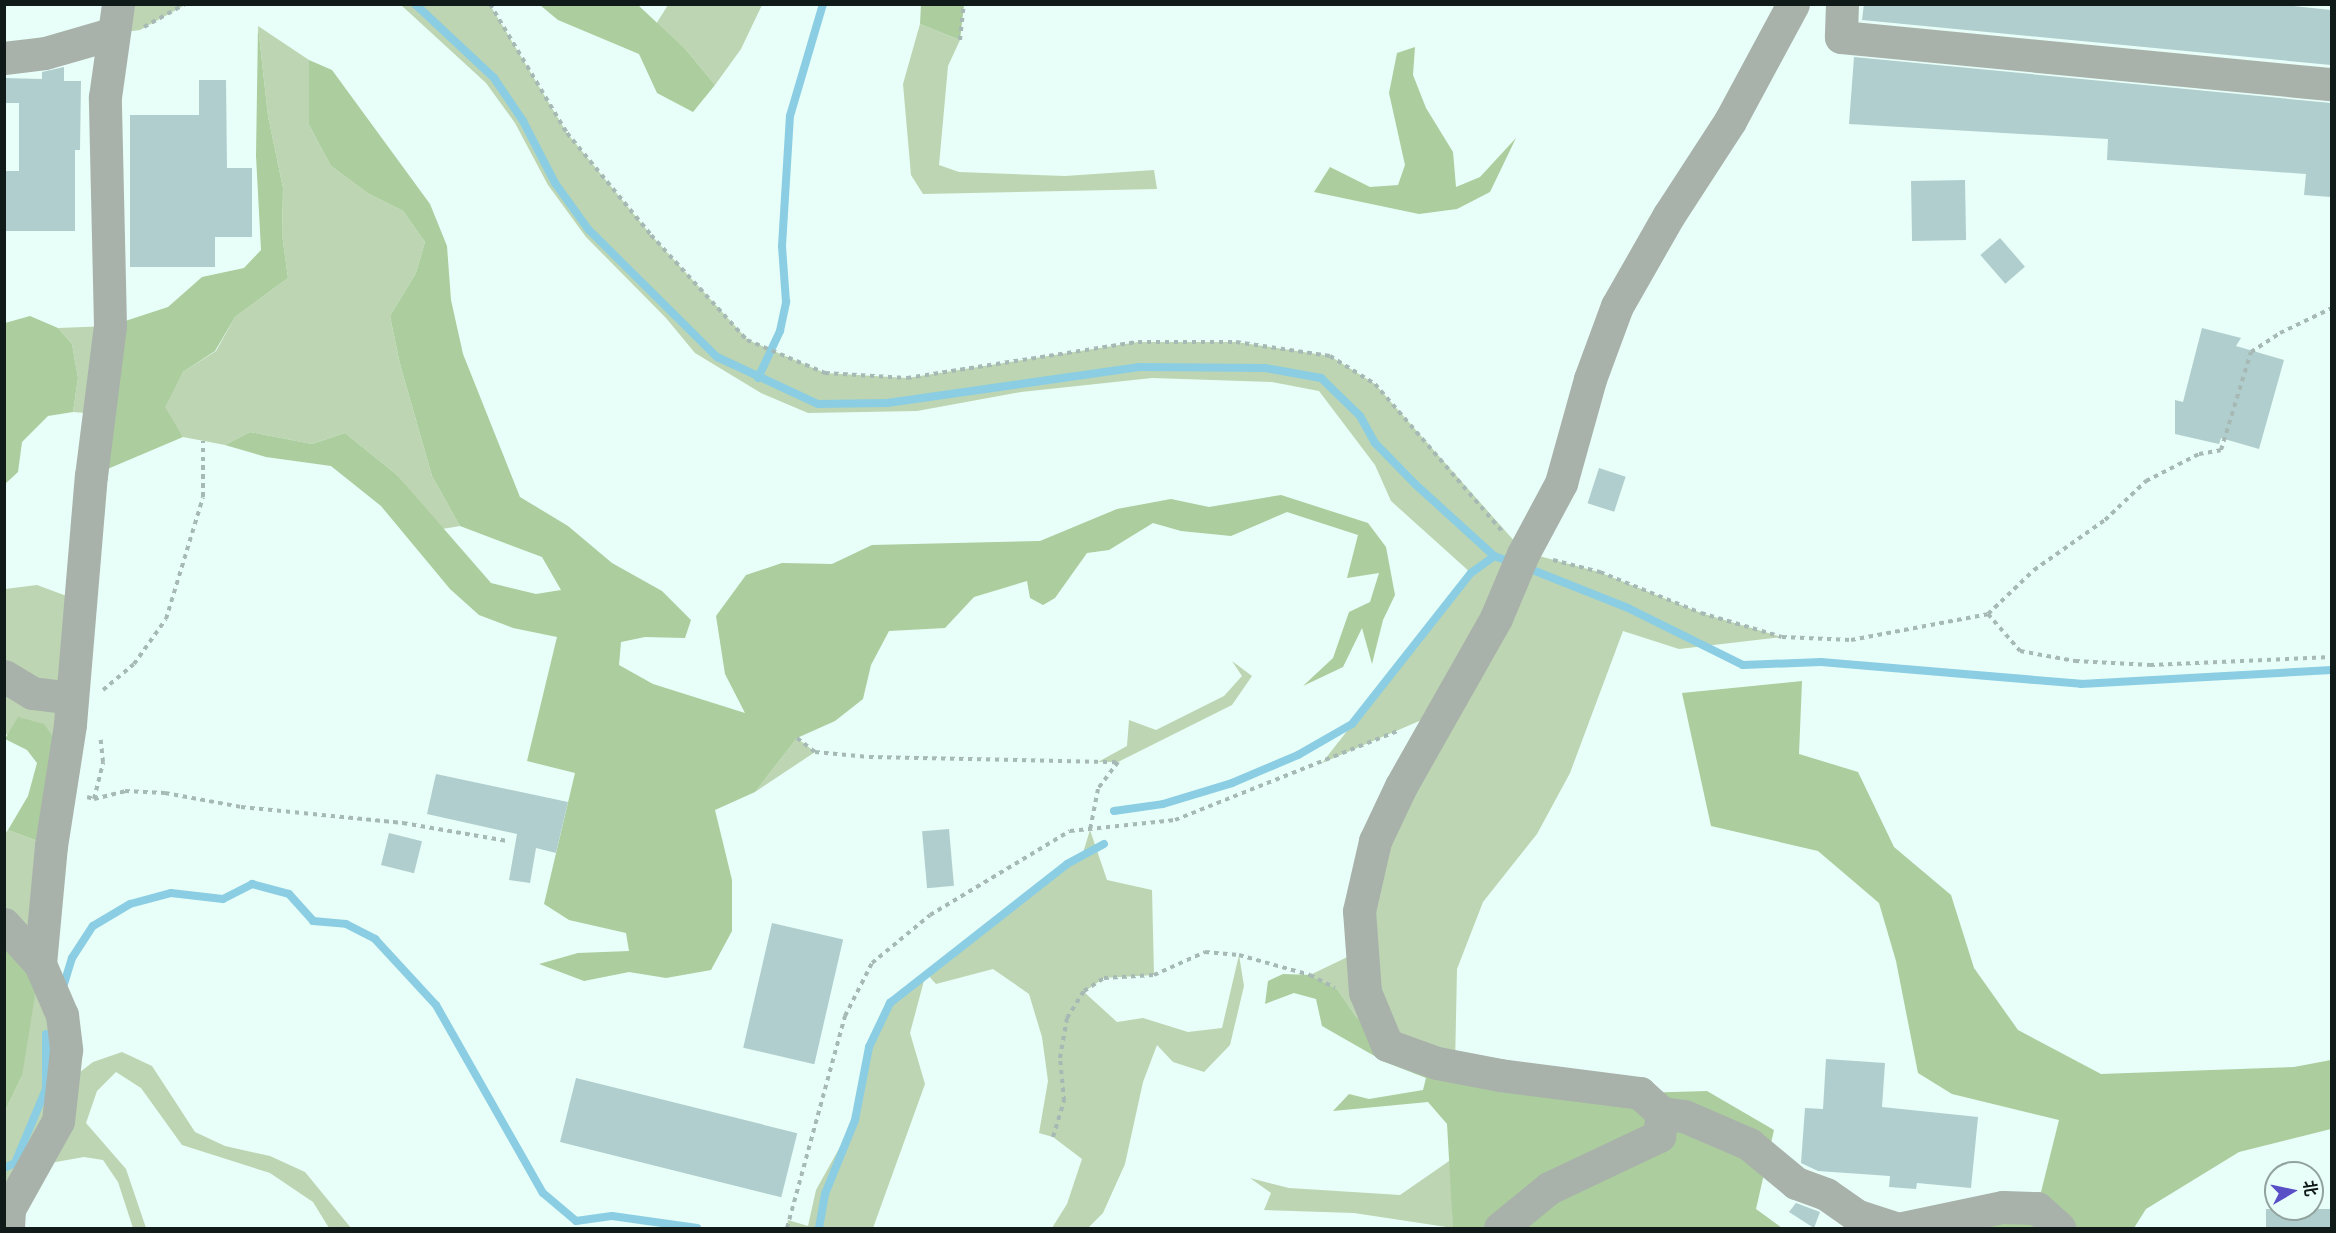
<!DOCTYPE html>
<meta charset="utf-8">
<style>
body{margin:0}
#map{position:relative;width:2336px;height:1233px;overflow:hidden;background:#e8fef8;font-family:"Roboto Condensed","Noto Sans SC",sans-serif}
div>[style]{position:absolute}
.green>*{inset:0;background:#bdd5b2}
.forest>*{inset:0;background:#accd9d}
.stream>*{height:8px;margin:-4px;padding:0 4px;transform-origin:4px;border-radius:4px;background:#8bcee3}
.building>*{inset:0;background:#b0cece;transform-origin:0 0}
.path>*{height:4px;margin-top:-2px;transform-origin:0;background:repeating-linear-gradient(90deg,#a6b9b4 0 4.5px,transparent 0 9px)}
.minor>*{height:33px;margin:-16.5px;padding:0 16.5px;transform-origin:16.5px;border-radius:16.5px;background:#a8b2ab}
span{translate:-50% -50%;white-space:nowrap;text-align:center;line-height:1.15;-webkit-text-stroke:4.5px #e8fef8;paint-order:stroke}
.frame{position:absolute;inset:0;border:6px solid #101a18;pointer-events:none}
.north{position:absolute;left:2264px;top:1161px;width:60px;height:60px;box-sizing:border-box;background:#e8fef8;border:2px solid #92a39e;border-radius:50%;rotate:81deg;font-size:16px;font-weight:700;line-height:24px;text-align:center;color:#101a18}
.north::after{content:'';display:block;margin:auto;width:21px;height:27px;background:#594fc6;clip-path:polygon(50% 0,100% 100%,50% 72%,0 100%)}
</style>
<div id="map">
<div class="green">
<i style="clip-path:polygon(118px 5px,185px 5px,140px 30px,111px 34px)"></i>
<i style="clip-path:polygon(401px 5px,490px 5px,567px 133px,651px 235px,748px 340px,825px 373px,907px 378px,1138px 342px,1236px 342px,1330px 356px,1375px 384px,1524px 552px,1599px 572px,1701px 613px,1782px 637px,1679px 649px,1623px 631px,1570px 773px,1537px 834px,1483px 902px,1457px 969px,1455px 1066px,1357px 1018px,1337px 989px,1310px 975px,1362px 950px,1359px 911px,1447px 709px,1322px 763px,1471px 573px,1391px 501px,1375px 465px,1319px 391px,1272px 382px,1152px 378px,1021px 392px,917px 411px,808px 413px,761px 393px,695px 353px,666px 318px,586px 237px,548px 185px,515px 123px,486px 83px)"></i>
<i style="clip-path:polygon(668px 5px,762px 5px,741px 49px,715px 85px,687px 51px,656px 24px)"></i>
<i style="clip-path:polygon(920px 24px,960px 40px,948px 66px,939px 165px,959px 172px,1065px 176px,1154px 170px,1157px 189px,923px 194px,911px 175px,903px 84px)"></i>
<i style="clip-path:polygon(258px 26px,309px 60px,309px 125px,331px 166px,369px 194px,403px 211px,425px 242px,416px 273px,390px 316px,400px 364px,432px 476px,460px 526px,442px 529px,397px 475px,345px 433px,312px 444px,250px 432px,225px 445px,183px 437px,164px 407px,183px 372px,216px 351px,235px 317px,288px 278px,282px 234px,283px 188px,268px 116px)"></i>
<i style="clip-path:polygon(110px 326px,99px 414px,73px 412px,78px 378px,72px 344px,58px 328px)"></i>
<i style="clip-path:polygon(37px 585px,80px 601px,65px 754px,5px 734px,5px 589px)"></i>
<i style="clip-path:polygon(1232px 661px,1252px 676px,1232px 705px,1118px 762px,1098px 762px,1127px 746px,1129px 720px,1156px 730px,1224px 696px,1242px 676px)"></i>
<i style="clip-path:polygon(797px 738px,815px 752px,755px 792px)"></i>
<i style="clip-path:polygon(8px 830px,51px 846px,62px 1086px,93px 1062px,122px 1052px,152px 1066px,195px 1132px,225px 1146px,270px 1156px,305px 1172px,351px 1228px,329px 1228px,313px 1202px,270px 1173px,182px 1145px,141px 1088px,116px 1072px,97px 1091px,86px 1123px,126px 1169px,146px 1228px,133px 1228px,118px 1182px,103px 1160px,84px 1157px,33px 1166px,5px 1205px,5px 1111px,22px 1076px,5px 924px,4px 835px)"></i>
<i style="clip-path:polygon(1090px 830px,1107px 880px,1152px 890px,1154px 975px,1104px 978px,1084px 992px,1117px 1022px,1143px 1018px,1188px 1032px,1222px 1028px,1239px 955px,1244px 986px,1230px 1045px,1204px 1072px,1173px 1062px,1157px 1045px,1143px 1082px,1125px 1164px,1103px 1213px,1088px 1228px,1052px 1228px,1067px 1204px,1082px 1159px,1053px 1137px,1039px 1133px,1048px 1081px,1042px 1037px,1029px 994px,993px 969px,936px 984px,926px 973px,910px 1033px,925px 1084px,873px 1228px,787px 1228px,788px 1220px,808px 1226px,816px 1190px,855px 1120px,869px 1047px,890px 1003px,926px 972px,1030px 892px,1082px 856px)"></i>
<i style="clip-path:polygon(1452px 1159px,1453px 1228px,1354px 1213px,1264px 1210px,1271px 1193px,1250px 1178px,1289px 1188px,1400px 1195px)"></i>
</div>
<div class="forest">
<i style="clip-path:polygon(540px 5px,638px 5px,687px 51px,715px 85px,693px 112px,657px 93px,639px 54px,558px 20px)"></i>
<i style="clip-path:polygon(921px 5px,964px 5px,960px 40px,920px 24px)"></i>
<i style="clip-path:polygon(258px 26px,268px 116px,283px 188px,282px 234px,288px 278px,235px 317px,215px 351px,183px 372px,165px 407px,183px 437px,91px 476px,110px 326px,168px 307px,202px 277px,244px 268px,261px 250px,256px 156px)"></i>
<i style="clip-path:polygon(1415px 47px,1413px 75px,1426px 108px,1453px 152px,1456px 187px,1480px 177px,1516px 138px,1490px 192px,1457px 209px,1419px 214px,1314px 192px,1330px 167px,1370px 187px,1398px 185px,1405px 165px,1389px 93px,1397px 53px)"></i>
<i style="clip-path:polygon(309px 60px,332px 70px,430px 204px,447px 246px,451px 300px,463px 354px,520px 497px,568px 526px,612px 563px,662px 591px,691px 620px,685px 638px,645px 637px,621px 642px,619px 665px,653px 684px,745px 713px,725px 674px,716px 616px,746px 575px,782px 563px,832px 564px,872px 545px,1040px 541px,1117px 509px,1171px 499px,1209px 507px,1281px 495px,1368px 523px,1386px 547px,1395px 595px,1383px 620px,1372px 664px,1362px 628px,1343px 667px,1303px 686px,1333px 658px,1349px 612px,1370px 602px,1379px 573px,1347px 578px,1358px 535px,1287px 512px,1231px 536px,1181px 531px,1153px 523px,1109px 550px,1087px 553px,1055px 598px,1043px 605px,1030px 598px,1027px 581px,974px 597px,945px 628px,889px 631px,871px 665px,863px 699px,835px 721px,797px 738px,755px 792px,715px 810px,732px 880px,732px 931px,711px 970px,666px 978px,629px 972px,584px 981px,539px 964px,578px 953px,629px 951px,626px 933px,569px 920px,544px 904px,575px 773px,527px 761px,557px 637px,513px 628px,479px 615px,450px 589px,381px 506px,331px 466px,266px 457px,225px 445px,250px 432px,312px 444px,345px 433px,397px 475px,491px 583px,536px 594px,561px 590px,542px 557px,460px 526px,432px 476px,400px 364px,390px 316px,416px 273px,425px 242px,403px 211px,369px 194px,331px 166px,309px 125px)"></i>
<i style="clip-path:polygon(30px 316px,58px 328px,72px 344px,78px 378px,73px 412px,48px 416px,22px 442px,18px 472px,5px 484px,5px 323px)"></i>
<i style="clip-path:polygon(1802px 681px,1799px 754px,1858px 772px,1894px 847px,1951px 895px,1974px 968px,2018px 1030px,2101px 1074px,2294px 1067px,2331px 1060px,2331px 1129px,2239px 1152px,2146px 1209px,2134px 1228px,1903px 1228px,2037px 1208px,2059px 1120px,1952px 1094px,1918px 1073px,1896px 961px,1879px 903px,1818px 851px,1711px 826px,1682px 693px)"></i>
<i style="clip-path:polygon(18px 717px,44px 724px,65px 754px,51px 846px,8px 830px,28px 796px,37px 763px,27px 750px,5px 739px)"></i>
<i style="clip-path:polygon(4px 924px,40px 964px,22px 1076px,5px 1111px)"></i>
<i style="clip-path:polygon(1283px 974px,1310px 975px,1337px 989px,1357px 1018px,1377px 1020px,1387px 1045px,1640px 1093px,1707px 1091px,1774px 1130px,1756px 1209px,1782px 1228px,1453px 1228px,1447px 1124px,1428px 1102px,1333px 1111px,1349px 1094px,1369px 1099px,1423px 1090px,1426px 1078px,1385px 1062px,1322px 1026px,1316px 999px,1294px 993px,1265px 1004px,1268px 981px)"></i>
</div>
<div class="stream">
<i style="left:415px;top:4px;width:108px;rotate:43.1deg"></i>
<i style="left:494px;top:78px;width:52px;rotate:56deg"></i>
<i style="left:523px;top:121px;width:70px;rotate:62.7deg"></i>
<i style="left:555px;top:183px;width:57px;rotate:54.3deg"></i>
<i style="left:588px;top:229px;width:182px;rotate:44.8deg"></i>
<i style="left:717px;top:357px;width:111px;rotate:25deg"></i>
<i style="left:818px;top:404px;width:69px;rotate:-0.8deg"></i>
<i style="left:887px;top:403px;width:255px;rotate:-8.1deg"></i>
<i style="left:1139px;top:367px;width:126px;rotate:0.5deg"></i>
<i style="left:1265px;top:368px;width:57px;rotate:10.1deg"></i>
<i style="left:1321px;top:378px;width:54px;rotate:44.3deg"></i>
<i style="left:1360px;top:416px;width:31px;rotate:61deg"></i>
<i style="left:1375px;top:443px;width:57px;rotate:45.7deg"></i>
<i style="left:1415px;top:484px;width:107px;rotate:42.3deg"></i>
<i style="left:1494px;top:556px;width:18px;rotate:19deg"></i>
<i style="left:758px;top:378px;width:52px;rotate:-64.9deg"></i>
<i style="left:780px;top:331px;width:30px;rotate:-78deg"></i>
<i style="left:786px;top:302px;width:56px;rotate:-94.1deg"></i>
<i style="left:782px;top:246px;width:130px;rotate:-86.5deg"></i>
<i style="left:790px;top:116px;width:117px;rotate:-73.6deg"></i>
<i style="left:1525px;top:567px;width:111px;rotate:21.7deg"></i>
<i style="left:1628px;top:608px;width:128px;rotate:26.4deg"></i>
<i style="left:1743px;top:665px;width:78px;rotate:-2.2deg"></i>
<i style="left:1821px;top:662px;width:261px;rotate:4.8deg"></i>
<i style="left:2081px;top:684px;width:251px;rotate:-3.2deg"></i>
<i style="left:1114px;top:811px;width:49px;rotate:-8.1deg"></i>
<i style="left:1163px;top:804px;width:72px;rotate:-16.9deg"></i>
<i style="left:1232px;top:783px;width:72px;rotate:-23deg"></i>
<i style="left:1298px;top:755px;width:62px;rotate:-29.9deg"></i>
<i style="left:1352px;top:724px;width:192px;rotate:-51.8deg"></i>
<i style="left:1471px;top:573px;width:29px;rotate:-36deg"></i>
<i style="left:64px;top:984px;width:27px;rotate:-73deg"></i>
<i style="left:72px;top:958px;width:38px;rotate:-57deg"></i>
<i style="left:93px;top:926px;width:43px;rotate:-30.7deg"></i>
<i style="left:130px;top:904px;width:42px;rotate:-15deg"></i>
<i style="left:171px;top:893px;width:52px;rotate:6.6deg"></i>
<i style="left:223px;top:899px;width:33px;rotate:-27deg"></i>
<i style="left:252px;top:884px;width:38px;rotate:15deg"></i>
<i style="left:289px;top:894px;width:36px;rotate:48deg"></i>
<i style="left:313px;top:921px;width:33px;rotate:5deg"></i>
<i style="left:346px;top:924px;width:33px;rotate:27deg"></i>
<i style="left:375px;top:939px;width:90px;rotate:47.3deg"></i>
<i style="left:436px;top:1005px;width:216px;rotate:60.4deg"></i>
<i style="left:543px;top:1193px;width:43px;rotate:40.3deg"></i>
<i style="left:576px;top:1221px;width:36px;rotate:-8deg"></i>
<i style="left:612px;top:1216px;width:86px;rotate:8deg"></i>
<i style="left:4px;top:1168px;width:12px;rotate:-24deg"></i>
<i style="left:15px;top:1163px;width:80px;rotate:-67.3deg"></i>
<i style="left:46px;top:1089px;width:55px;rotate:-90deg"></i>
<i style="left:819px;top:1228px;width:35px;rotate:-80deg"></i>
<i style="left:825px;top:1194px;width:80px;rotate:-67.9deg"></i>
<i style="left:855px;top:1120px;width:74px;rotate:-79.1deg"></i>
<i style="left:869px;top:1047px;width:49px;rotate:-64.5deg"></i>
<i style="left:890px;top:1003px;width:225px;rotate:-38.1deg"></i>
<i style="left:1067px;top:864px;width:42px;rotate:-28.4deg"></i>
</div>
<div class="building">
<i style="clip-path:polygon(1864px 4px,2274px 4px,2331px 10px,2331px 65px,1862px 20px)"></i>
<i style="clip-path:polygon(1854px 57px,2331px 103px,2331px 197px,2304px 195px,2306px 174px,2107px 160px,2108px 139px,1849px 124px)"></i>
<i style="clip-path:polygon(64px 67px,64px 81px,81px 81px,80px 150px,75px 150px,75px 231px,4px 231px,4px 171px,19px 171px,19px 103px,4px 103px,4px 78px,42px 79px,42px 72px)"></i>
<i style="clip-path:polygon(199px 80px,226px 80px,227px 168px,252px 168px,252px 237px,215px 237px,215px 267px,130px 267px,130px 115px,199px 115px)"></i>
<i style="left:1965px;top:180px;width:60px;height:54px;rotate:89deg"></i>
<i style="left:2000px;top:238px;width:38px;height:26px;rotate:49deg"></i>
<i style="clip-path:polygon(2202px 328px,2241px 338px,2236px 346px,2284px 360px,2259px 449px,2221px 438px,2219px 444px,2175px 434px,2175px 400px,2183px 402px)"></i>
<i style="left:1599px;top:468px;width:28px;height:37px;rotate:18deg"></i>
<i style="clip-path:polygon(436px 774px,568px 802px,556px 853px,536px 848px,530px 883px,509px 880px,517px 834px,427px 814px)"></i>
<i style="left:949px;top:829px;width:57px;height:27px;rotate:85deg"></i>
<i style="left:389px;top:833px;width:34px;height:33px;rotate:14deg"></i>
<i style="left:772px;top:923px;width:73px;height:128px;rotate:13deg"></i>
<i style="clip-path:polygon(1826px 1059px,1885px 1063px,1882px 1107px,1978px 1117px,1971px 1188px,1917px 1183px,1916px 1189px,1889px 1187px,1890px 1176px,1818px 1171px,1801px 1163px,1805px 1108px,1823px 1109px)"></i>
<i style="left:576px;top:1078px;width:228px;height:66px;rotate:14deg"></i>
<i style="clip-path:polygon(1796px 1203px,1820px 1212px,1814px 1228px,1789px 1212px)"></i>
<i style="left:2266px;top:1209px;width:65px;height:19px"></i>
</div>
<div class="path">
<i style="left:490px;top:4px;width:150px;rotate:59.2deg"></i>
<i style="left:567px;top:133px;width:132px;rotate:50.5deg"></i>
<i style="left:651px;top:235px;width:142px;rotate:47.6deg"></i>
<i style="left:747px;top:340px;width:85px;rotate:22.9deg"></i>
<i style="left:825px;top:373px;width:82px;rotate:3.5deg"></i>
<i style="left:907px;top:378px;width:234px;rotate:-8.9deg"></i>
<i style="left:1138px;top:342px;width:98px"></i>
<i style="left:1236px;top:342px;width:95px;rotate:8.5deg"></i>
<i style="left:1330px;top:356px;width:53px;rotate:31.9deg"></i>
<i style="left:1375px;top:384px;width:194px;rotate:49.2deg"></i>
<i style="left:144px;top:27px;width:47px;rotate:-29.3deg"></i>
<i style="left:960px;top:40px;width:36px;rotate:-84deg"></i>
<i style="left:1553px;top:560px;width:49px;rotate:14.3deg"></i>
<i style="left:1600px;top:572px;width:109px;rotate:22.1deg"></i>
<i style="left:1701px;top:613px;width:84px;rotate:16.5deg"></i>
<i style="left:1782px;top:637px;width:69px;rotate:2.5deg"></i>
<i style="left:1851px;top:640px;width:139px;rotate:-10.7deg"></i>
<i style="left:1988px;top:614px;width:49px;rotate:49.1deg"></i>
<i style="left:2020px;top:651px;width:56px;rotate:10.3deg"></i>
<i style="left:2075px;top:661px;width:75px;rotate:3.1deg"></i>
<i style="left:2150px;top:665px;width:182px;rotate:-2.5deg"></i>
<i style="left:1988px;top:614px;width:64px;rotate:-43.7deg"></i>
<i style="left:2034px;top:570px;width:87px;rotate:-35.2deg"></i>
<i style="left:2105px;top:520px;width:57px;rotate:-43.6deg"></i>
<i style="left:2146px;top:481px;width:59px;rotate:-27deg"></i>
<i style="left:2199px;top:454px;width:22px;rotate:-10deg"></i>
<i style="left:2221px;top:450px;width:102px;rotate:-73deg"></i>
<i style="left:2251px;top:352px;width:35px;rotate:-33deg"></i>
<i style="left:2280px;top:333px;width:58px;rotate:-25.7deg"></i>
<i style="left:103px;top:690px;width:40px;rotate:-40deg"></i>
<i style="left:134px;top:664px;width:55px;rotate:-54.6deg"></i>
<i style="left:166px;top:619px;width:127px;rotate:-73.1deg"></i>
<i style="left:203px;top:497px;width:56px;rotate:-90deg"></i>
<i style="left:797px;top:738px;width:23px;rotate:38deg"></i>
<i style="left:815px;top:752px;width:54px;rotate:5.3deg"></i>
<i style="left:869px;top:757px;width:249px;rotate:1.2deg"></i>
<i style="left:1118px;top:762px;width:34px;rotate:127deg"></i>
<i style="left:1098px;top:789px;width:42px;rotate:101deg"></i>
<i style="left:87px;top:797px;width:7px;rotate:16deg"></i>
<i style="left:94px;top:799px;width:32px;rotate:-14deg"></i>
<i style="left:125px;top:791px;width:40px;rotate:2.9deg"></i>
<i style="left:165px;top:793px;width:77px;rotate:10.4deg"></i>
<i style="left:241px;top:807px;width:163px;rotate:5.6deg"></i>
<i style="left:403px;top:823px;width:106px;rotate:9.8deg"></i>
<i style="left:94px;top:799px;width:38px;rotate:-76deg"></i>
<i style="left:103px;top:762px;width:27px;rotate:-96deg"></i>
<i style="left:1053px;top:1137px;width:38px;rotate:-73deg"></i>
<i style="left:1064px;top:1101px;width:43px;rotate:-95.3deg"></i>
<i style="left:1060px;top:1058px;width:41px;rotate:-80.1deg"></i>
<i style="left:1067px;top:1018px;width:32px;rotate:-58deg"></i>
<i style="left:1084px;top:991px;width:24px;rotate:-33deg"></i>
<i style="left:1104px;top:978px;width:50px;rotate:-3.4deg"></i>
<i style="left:1154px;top:975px;width:56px;rotate:-24.3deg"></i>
<i style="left:1205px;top:952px;width:34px;rotate:5deg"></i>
<i style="left:1239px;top:955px;width:74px;rotate:15.7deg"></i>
<i style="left:1310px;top:975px;width:28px;rotate:27deg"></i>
<i style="left:787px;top:1228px;width:220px;rotate:-74.7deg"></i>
<i style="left:845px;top:1016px;width:59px;rotate:-63deg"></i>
<i style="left:872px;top:963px;width:75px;rotate:-39.6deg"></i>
<i style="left:930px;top:915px;width:163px;rotate:-31deg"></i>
<i style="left:1070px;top:831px;width:106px;rotate:-6deg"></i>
<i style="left:1175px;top:820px;width:240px;rotate:-21.8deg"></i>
</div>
<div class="minor">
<i style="left:1842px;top:4px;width:33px;rotate:92deg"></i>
<i style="left:1841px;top:37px;width:493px;rotate:5.5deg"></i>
<i style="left:4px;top:58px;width:41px;rotate:-7deg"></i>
<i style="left:45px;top:53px;width:69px;rotate:-16.1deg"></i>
<i style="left:4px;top:676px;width:33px;rotate:31deg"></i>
<i style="left:32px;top:693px;width:40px;rotate:7.1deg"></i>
<i style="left:4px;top:924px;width:54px;rotate:48deg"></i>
<i style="left:40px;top:964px;width:56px;rotate:66.7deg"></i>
<i style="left:62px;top:1015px;width:35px;rotate:83deg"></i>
<i style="left:66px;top:1050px;width:71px;rotate:96.4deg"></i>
<i style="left:58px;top:1121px;width:101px;rotate:119.1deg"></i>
<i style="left:9px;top:1209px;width:19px;rotate:93deg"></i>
<i style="left:40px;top:964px;width:119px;rotate:-84.7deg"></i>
<i style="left:51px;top:846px;width:123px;rotate:-81.1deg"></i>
<i style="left:70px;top:724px;width:249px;rotate:-85.2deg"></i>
<i style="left:91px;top:476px;width:151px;rotate:-82.8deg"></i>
<i style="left:110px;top:326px;width:229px;rotate:-91.3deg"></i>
<i style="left:105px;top:97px;width:94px;rotate:-82deg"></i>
<i style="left:1662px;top:1113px;width:22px;rotate:8deg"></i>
<i style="left:1684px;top:1116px;width:71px;rotate:23.3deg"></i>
<i style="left:1749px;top:1144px;width:61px;rotate:39.7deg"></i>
<i style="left:1796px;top:1183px;width:32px;rotate:20deg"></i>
<i style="left:1826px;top:1194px;width:39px;rotate:35deg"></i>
<i style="left:1858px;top:1216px;width:39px;rotate:18deg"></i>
<i style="left:1500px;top:1228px;width:63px;rotate:-39.2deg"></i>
<i style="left:1549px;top:1188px;width:122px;rotate:-25.3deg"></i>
<i style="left:1659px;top:1136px;width:23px;rotate:-83deg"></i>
<i style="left:1662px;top:1113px;width:30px;rotate:-138deg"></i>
<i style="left:1640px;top:1093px;width:141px;rotate:-172.7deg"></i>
<i style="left:1500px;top:1075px;width:64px;rotate:-169.2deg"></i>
<i style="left:1437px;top:1063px;width:53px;rotate:-160.2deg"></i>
<i style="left:1387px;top:1045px;width:57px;rotate:-112.5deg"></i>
<i style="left:1365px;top:992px;width:81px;rotate:-94.2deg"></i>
<i style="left:1359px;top:911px;width:72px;rotate:-77.1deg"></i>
<i style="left:1375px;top:841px;width:61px;rotate:-64.7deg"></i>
<i style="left:1401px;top:786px;width:193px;rotate:-60.5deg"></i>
<i style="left:1496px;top:618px;width:69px;rotate:-67.1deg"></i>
<i style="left:1523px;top:554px;width:81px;rotate:-61.8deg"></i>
<i style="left:1561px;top:483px;width:108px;rotate:-74.4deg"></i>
<i style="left:1590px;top:379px;width:78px;rotate:-69.7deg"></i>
<i style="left:1617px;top:306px;width:105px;rotate:-60.3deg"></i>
<i style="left:1669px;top:215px;width:112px;rotate:-57deg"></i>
<i style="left:1730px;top:121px;width:133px;rotate:-61.7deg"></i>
<i style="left:1903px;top:1228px;width:102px;rotate:-11.9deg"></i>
<i style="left:2003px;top:1207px;width:34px;rotate:2deg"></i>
<i style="left:2037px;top:1208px;width:30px;rotate:42deg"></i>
</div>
<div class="frame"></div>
<div class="north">北</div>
</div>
